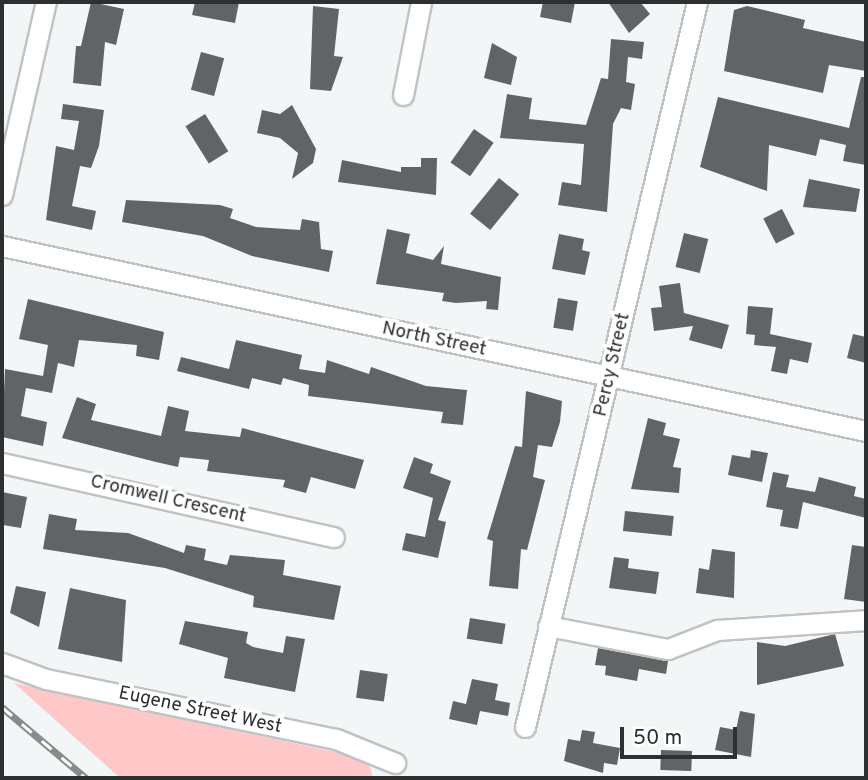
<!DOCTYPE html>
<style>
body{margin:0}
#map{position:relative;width:868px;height:780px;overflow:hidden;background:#f3f6f7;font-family:Overpass,sans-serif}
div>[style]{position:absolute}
.green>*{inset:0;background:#fec7c8}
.building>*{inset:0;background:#616465;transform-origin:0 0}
.roads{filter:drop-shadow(2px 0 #c0c3c4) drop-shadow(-2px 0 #c0c3c4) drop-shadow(0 2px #c0c3c4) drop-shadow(0 -2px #c0c3c4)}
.minor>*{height:19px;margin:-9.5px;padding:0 9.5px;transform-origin:9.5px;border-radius:9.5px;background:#fff}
.rail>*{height:7px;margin-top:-3.5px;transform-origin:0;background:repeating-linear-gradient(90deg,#fff 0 13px,#888a8b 0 26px);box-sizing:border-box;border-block:2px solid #888a8b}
span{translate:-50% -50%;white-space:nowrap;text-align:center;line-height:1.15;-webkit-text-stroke:7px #fff;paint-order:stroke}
.street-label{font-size:19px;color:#2e2f30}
.frame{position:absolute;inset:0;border:4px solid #2e2f30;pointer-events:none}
.scale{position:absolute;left:620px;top:727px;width:117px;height:32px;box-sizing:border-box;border:4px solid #2e2f30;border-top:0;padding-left:9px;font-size:21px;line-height:24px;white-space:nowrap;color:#2e2f30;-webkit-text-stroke:5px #fff;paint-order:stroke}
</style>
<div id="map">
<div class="green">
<i style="clip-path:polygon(14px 683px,368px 759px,373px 778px,120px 778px)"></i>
</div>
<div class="building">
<i style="clip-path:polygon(91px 2px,124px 9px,116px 45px,105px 42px,101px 86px,73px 83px,76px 46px,81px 46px)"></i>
<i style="clip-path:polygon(195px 2px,239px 2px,235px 23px,192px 15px)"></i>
<i style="clip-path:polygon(543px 2px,575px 2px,571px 23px,540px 17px)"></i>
<i style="clip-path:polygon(608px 2px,640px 2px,650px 14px,629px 33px)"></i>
<i style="clip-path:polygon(313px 6px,339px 9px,334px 56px,343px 57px,331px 91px,310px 89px)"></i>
<i style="clip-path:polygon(747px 6px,805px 20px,803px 28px,866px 42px,866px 71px,829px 65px,823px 93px,724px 71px,734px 10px)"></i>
<i style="clip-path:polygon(611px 39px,644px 42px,642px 59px,628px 57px,626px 82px,635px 84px,631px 110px,621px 108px,613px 124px,607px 212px,558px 205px,562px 182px,581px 185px,584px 144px,500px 138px,507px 94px,532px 98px,529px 119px,586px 125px,601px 78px,608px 79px)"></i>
<i style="clip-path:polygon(492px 43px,517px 57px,511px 85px,484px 78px)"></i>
<i style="left:201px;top:52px;width:24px;height:39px;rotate:15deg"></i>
<i style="clip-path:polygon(861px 77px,866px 77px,866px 165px,843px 161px,846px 145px,820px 139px,816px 156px,769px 145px,767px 191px,700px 167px,718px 97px,849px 128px)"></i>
<i style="clip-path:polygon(63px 104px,104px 110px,99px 146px,91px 168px,80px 166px,72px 206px,96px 211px,92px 230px,46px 220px,56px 146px,74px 150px,79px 121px,61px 119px)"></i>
<i style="clip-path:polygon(292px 105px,316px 149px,313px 163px,292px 179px,298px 153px,280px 138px,257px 133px,262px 110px,280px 114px)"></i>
<i style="left:205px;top:114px;width:44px;height:23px;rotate:58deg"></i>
<i style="left:474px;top:129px;width:24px;height:41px;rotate:35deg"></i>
<i style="clip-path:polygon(421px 158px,437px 158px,436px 195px,338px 182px,342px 160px,401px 172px,401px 167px,421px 167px)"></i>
<i style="left:499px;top:178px;width:26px;height:46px;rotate:39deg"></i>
<i style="clip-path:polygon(809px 179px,860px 189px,856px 212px,803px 207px)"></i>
<i style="clip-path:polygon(126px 200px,220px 205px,233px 209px,230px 218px,256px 227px,300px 230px,302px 219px,319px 222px,321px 249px,333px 251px,329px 272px,252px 256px,203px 236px,122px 222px)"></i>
<i style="left:782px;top:209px;width:28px;height:21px;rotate:63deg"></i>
<i style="clip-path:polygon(387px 229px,410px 234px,406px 253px,433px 260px,444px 246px,441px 264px,501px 277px,498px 310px,486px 309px,487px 301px,456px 303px,442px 301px,444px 293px,376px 284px)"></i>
<i style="left:684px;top:233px;width:25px;height:35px;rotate:14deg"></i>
<i style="clip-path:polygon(559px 234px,584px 239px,582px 250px,590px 252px,585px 275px,552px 269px)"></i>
<i style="clip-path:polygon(680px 283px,684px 313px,729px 325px,722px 349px,689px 340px,693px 326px,654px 331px,651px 308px,662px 307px,659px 286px)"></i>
<i style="left:558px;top:298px;width:20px;height:30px;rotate:9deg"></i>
<i style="clip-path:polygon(28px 299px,164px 332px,159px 360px,136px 356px,137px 345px,79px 340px,74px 367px,58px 363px,52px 393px,26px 388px,21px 416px,47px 422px,43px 446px,2px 437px,5px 369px,43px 376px,48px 345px,19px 339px)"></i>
<i style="clip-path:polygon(748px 306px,773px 308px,770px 334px,812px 343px,808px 363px,790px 359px,787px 374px,771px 371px,776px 347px,754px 345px,755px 335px,746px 334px)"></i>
<i style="clip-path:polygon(853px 334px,866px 337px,866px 363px,847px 358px)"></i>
<i style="clip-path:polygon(236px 340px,302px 355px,299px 369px,325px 373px,327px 360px,369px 374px,371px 367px,426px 386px,467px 390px,463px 425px,441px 423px,443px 412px,308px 396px,309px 385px,283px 378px,281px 385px,252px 378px,249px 389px,177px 371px,181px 357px,229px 369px)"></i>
<i style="clip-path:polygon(526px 391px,562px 401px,560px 422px,552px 447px,538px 445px,533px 477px,545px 480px,527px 550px,521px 549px,518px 589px,489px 586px,493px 541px,487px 539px,515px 446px,522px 447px)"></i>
<i style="clip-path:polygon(77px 397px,96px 404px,91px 420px,161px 436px,168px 406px,189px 411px,185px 431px,240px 437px,242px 428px,364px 460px,355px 489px,311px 477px,306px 493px,283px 487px,285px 480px,207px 471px,209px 460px,180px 457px,178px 467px,156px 462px,62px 438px)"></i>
<i style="clip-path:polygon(648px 418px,666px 423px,663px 435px,680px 439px,673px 467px,681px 468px,679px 493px,631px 489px)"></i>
<i style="clip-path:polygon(751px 450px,768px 453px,762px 482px,728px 475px,732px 455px,750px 458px)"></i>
<i style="clip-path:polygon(414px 457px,433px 464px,430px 473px,451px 481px,438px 520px,446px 522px,438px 558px,402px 550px,406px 533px,425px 537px,433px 498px,403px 488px)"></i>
<i style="clip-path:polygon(773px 472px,789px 475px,786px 487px,815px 492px,819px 477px,856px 487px,854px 496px,866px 499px,866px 518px,803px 502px,798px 529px,780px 526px,783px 510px,766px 507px)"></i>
<i style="clip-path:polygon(2px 492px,27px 497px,21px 528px,3px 525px)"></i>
<i style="left:625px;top:511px;width:49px;height:20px;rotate:6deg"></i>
<i style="clip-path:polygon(49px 514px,77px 519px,75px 530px,128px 533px,184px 553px,186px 545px,206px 549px,204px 560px,227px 565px,230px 555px,285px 560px,283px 575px,341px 586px,334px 620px,253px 607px,254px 596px,165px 568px,43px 549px)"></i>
<i style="clip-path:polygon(852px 545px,866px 547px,866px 602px,844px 599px)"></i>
<i style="clip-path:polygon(712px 549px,735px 552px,734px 598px,696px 593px,699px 568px,709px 570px)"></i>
<i style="clip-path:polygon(614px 557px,629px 559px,628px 568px,659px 572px,656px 594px,609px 588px)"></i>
<i style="clip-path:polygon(16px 586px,46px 592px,39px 627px,10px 613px)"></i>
<i style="clip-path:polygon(70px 588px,126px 600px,122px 662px,58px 649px)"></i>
<i style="left:470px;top:618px;width:36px;height:21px;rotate:9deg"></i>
<i style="clip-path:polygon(185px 621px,248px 632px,246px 643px,253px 647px,283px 653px,286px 636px,305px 639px,295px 692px,224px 678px,228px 658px,179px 644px)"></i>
<i style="clip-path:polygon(835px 634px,844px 666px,757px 685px,757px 642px,785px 646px)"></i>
<i style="clip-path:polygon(598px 648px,668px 661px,666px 674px,639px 669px,637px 681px,605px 675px,606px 666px,595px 665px)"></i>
<i style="left:360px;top:670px;width:28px;height:28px;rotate:8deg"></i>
<i style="clip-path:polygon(472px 679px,498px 684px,495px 700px,510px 703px,508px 716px,480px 711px,477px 725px,449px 719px,453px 701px,466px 704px)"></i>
<i style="clip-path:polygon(740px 711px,755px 714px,751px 757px,715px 750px,720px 727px,736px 730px)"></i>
<i style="clip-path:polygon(582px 730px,595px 732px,593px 743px,620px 748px,617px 765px,604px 763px,603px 773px,564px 761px,568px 739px,580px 741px)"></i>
<i style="left:661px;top:750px;width:31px;height:20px;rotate:2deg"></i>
</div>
<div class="roads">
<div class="minor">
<i style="left:403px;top:95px;width:95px;rotate:-79deg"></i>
<i style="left:2px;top:195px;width:198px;rotate:-77.2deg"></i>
<i style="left:2px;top:246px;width:884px;rotate:12.09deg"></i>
<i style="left:2px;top:463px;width:340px;rotate:12.6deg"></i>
<i style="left:548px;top:626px;width:122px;rotate:10.9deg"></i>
<i style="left:668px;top:649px;width:53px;rotate:-21.2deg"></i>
<i style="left:717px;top:630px;width:149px;rotate:-3.8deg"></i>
<i style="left:2px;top:663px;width:47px;rotate:20deg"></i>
<i style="left:46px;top:679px;width:296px;rotate:11.7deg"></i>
<i style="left:336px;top:739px;width:64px;rotate:22.1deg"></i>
<i style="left:525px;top:727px;width:745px;rotate:-76.65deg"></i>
</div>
</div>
<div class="rail">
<i style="left:2px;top:707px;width:110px;rotate:40.2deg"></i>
</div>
<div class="street-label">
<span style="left:434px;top:340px;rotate:12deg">North Street</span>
<span style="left:613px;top:365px;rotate:-77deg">Percy Street</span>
<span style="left:168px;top:500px;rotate:13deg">Cromwell Crescent</span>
<span style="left:200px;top:711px;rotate:12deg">Eugene Street West</span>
</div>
<div class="frame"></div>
<div class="scale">50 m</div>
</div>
